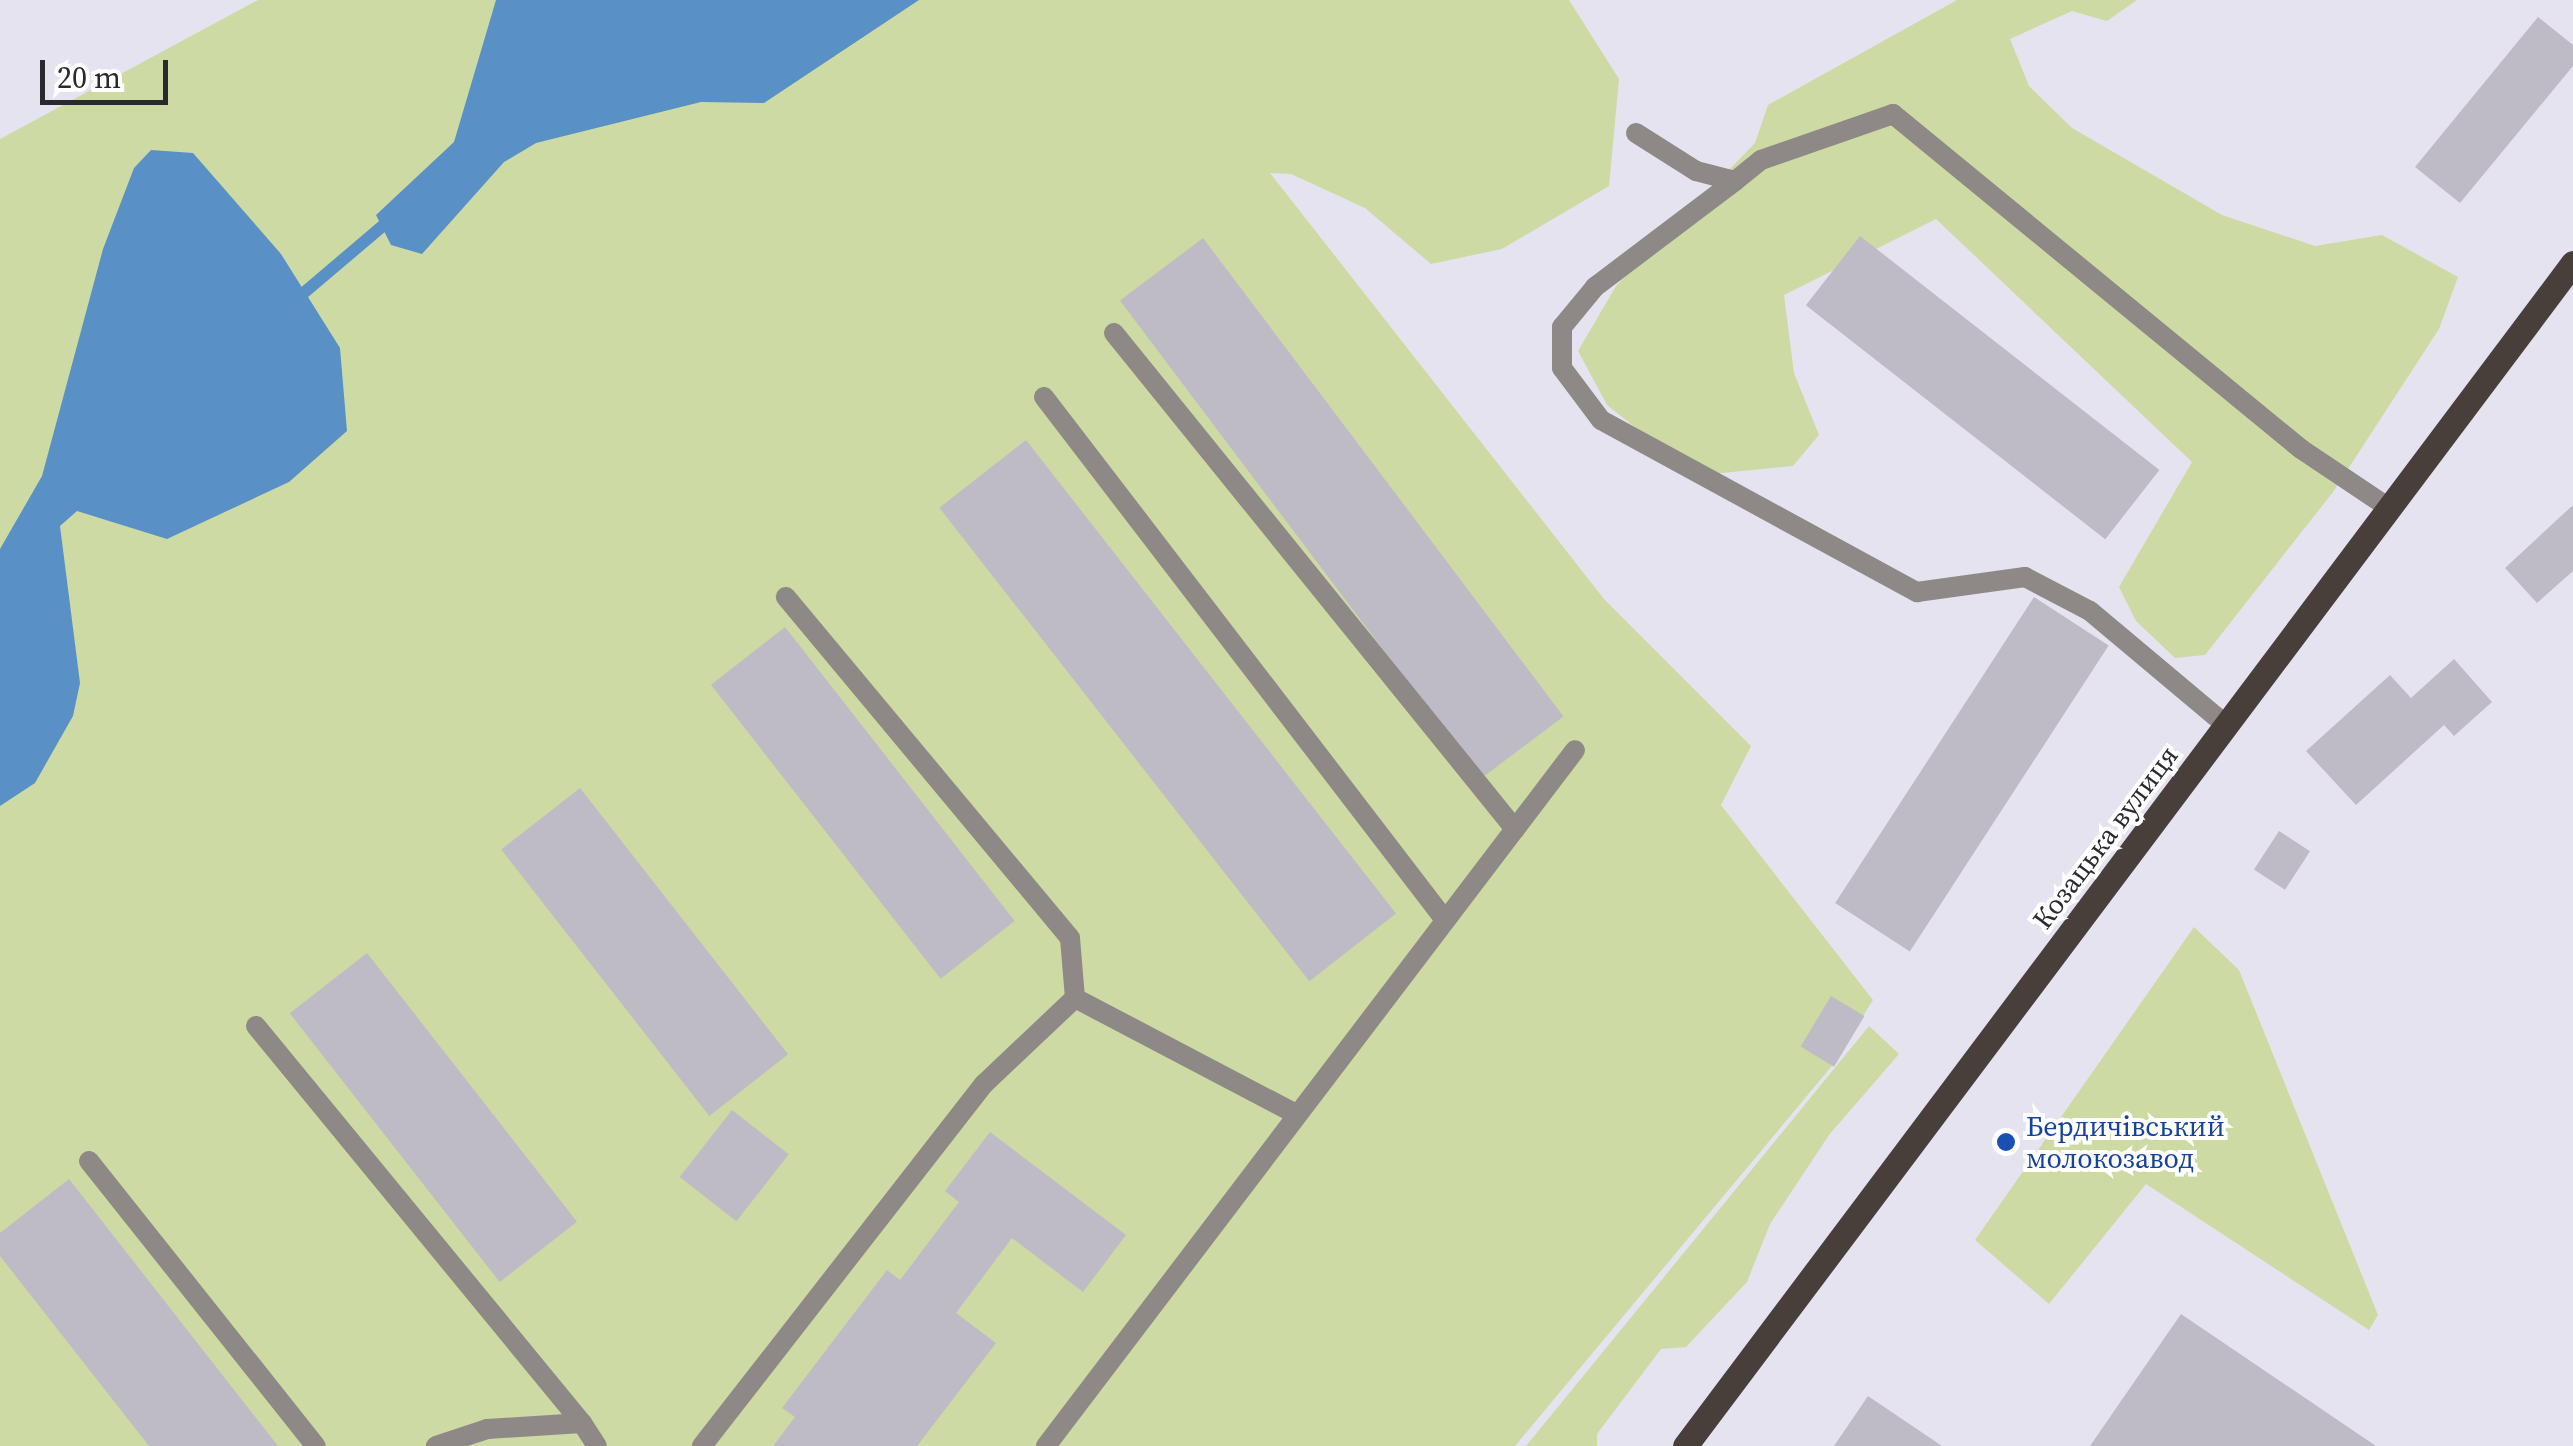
<!DOCTYPE html>
<meta charset="utf-8">
<style>
body{margin:0}
#map{position:relative;width:2573px;height:1446px;overflow:hidden;background:#e6e3f0;font-family:"Source Serif 4",serif}
div>[style]{position:absolute}
.green>*{inset:0;background:#cddaa3}
.water>*{inset:0;background:#5990c5}
.stream>*{height:12px;margin:-6px;padding:0 6px;transform-origin:6px;border-radius:6px;background:#5990c5}
.building>*{inset:0;background:#bebbc7;transform-origin:0 0}
.service>*{height:20px;margin:-10px;padding:0 10px;transform-origin:10px;border-radius:10px;background:#8e8886}
.primary>*{height:25px;margin:-12.5px;padding:0 12.5px;transform-origin:12.5px;border-radius:12.5px;background:#483f3b}
.dots>*{width:28px;height:28px;translate:-50% -50%;box-sizing:border-box;border:5px solid #fff;border-radius:50%}
span{translate:-50% -50%;white-space:nowrap;text-align:center;line-height:1.15;-webkit-text-stroke:8px #fff;paint-order:stroke}
.street-label{font-size:28px;color:#2a292e}
.transit-label{font-size:28px;color:#164399}
.left{translate:0 -50%;text-align:left}
.scale{position:absolute;left:40px;top:60px;width:128px;height:45px;box-sizing:border-box;border:5px solid #2a292e;border-top:0;padding-left:12px;font-size:30px;line-height:35px;white-space:nowrap;color:#2a292e;-webkit-text-stroke:8px #fff;paint-order:stroke}
</style>
<div id="map">
<div class="green">
<i style="clip-path:polygon(258px 0,1569px 0,1619px 79px,1609px 186px,1502px 249px,1431px 264px,1365px 208px,1291px 174px,1270px 173px,1604px 599px,1751px 746px,1721px 805px,1873px 1000px,1831px 1067px,1515px 1446px,0 1446px,0 139px)"></i>
<i style="clip-path:polygon(1957px 0,2137px 0,2107px 21px,2072px 11px,2010px 39px,2029px 86px,2072px 128px,2222px 215px,2315px 246px,2382px 235px,2458px 277px,2439px 329px,2333px 492px,2205px 655px,2175px 658px,2136px 621px,2119px 587px,2192px 462px,1936px 219px,1784px 295px,1794px 373px,1819px 435px,1793px 466px,1712px 474px,1665px 451px,1607px 405px,1578px 351px,1616px 286px,1755px 143px,1768px 105px)"></i>
<i style="clip-path:polygon(2194px 927px,2239px 970px,2378px 1315px,2369px 1330px,2146px 1184px,2049px 1304px,1975px 1240px)"></i>
<i style="clip-path:polygon(1869px 1026px,1899px 1054px,1829px 1135px,1770px 1224px,1747px 1282px,1686px 1347px,1661px 1349px,1597px 1434px,1597px 1446px,1526px 1446px)"></i>
</div>
<div class="water">
<i style="clip-path:polygon(496px 0,919px 0,764px 103px,701px 102px,536px 143px,504px 162px,422px 254px,391px 245px,376px 215px,454px 142px)"></i>
<i style="clip-path:polygon(151px 150px,193px 153px,281px 254px,340px 348px,347px 431px,289px 482px,167px 539px,77px 511px,60px 526px,80px 683px,73px 716px,35px 783px,0 806px,0 549px,42px 476px,103px 249px,134px 168px)"></i>
</div>
<div class="stream">
<i style="left:293px;top:302px;width:130px;rotate:-40.3deg"></i>
</div>
<div class="building">
<i style="clip-path:polygon(2538px 17px,2573px 45px,2573px 66px,2460px 203px,2415px 167px)"></i>
<i style="left:1860px;top:236px;width:380px;height:88px;rotate:38deg"></i>
<i style="left:1203px;top:238px;width:599px;height:104px;rotate:53deg"></i>
<i style="left:1026px;top:440px;width:601px;height:110px;rotate:52deg"></i>
<i style="clip-path:polygon(2573px 505px,2573px 571px,2537px 603px,2505px 568px)"></i>
<i style="left:2034px;top:597px;width:89px;height:365px;rotate:33deg"></i>
<i style="left:785px;top:627px;width:373px;height:94px;rotate:52deg"></i>
<i style="clip-path:polygon(2454px 659px,2492px 702px,2454px 736px,2444px 725px,2356px 805px,2306px 751px,2390px 675px,2411px 698px)"></i>
<i style="left:580px;top:788px;width:338px;height:100px;rotate:52deg"></i>
<i style="left:2279px;top:831px;width:37px;height:46px;rotate:33deg"></i>
<i style="left:367px;top:953px;width:341px;height:98px;rotate:52deg"></i>
<i style="left:1831px;top:996px;width:39px;height:59px;rotate:31deg"></i>
<i style="left:732px;top:1110px;width:72px;height:85px;rotate:38deg"></i>
<i style="clip-path:polygon(990px 1132px,1126px 1235px,1083px 1292px,1012px 1238px,956px 1313px,996px 1343px,917px 1446px,773px 1446px,795px 1417px,782px 1408px,887px 1270px,900px 1280px,959px 1202px,945px 1191px)"></i>
<i style="clip-path:polygon(69px 1179px,278px 1446px,149px 1446px,0 1256px,0 1233px)"></i>
<i style="clip-path:polygon(2181px 1314px,2376px 1446px,2090px 1446px)"></i>
<i style="clip-path:polygon(1868px 1396px,1942px 1446px,1834px 1446px)"></i>
</div>
<div class="service">
<i style="left:1636px;top:133px;width:71px;rotate:32.3deg"></i>
<i style="left:1696px;top:171px;width:40px;rotate:14.4deg"></i>
<i style="left:1735px;top:181px;width:33px;rotate:-39deg"></i>
<i style="left:1761px;top:160px;width:140px;rotate:-19.2deg"></i>
<i style="left:1893px;top:114px;width:528px;rotate:39.39deg"></i>
<i style="left:2301px;top:449px;width:106px;rotate:33.8deg"></i>
<i style="left:1735px;top:181px;width:176px;rotate:142.9deg"></i>
<i style="left:1595px;top:287px;width:52px;rotate:129.5deg"></i>
<i style="left:1562px;top:327px;width:41px;rotate:90deg"></i>
<i style="left:1562px;top:368px;width:65px;rotate:53.1deg"></i>
<i style="left:1601px;top:420px;width:360px;rotate:28.6deg"></i>
<i style="left:1917px;top:592px;width:109px;rotate:-7.9deg"></i>
<i style="left:2025px;top:577px;width:73px;rotate:27.6deg"></i>
<i style="left:2090px;top:611px;width:177px;rotate:40deg"></i>
<i style="left:1114px;top:333px;width:638px;rotate:51.05deg"></i>
<i style="left:1044px;top:397px;width:659px;rotate:52.52deg"></i>
<i style="left:1075px;top:998px;width:250px;rotate:27.7deg"></i>
<i style="left:256px;top:1026px;width:514px;rotate:50.61deg"></i>
<i style="left:89px;top:1161px;width:364px;rotate:51.5deg"></i>
<i style="left:436px;top:1446px;width:54px;rotate:-18.4deg"></i>
<i style="left:487px;top:1429px;width:95px;rotate:-3.6deg"></i>
<i style="left:582px;top:1423px;width:27px;rotate:57deg"></i>
<i style="left:702px;top:1446px;width:459px;rotate:-52.1deg"></i>
<i style="left:984px;top:1084px;width:125px;rotate:-43.4deg"></i>
<i style="left:1075px;top:998px;width:60px;rotate:-94.8deg"></i>
<i style="left:1070px;top:938px;width:444px;rotate:-129.8deg"></i>
<i style="left:1046px;top:1446px;width:874px;rotate:-52.76deg"></i>
</div>
<div class="primary">
<i style="left:1685px;top:1446px;width:1479px;rotate:-53.11deg"></i>
</div>
<div class="dots">
<i style="left:2006px;top:1142px;background:#1a4fb4"></i>
</div>
<div class="street-label">
<span style="left:2105px;top:837px;rotate:-53deg">Козацька вулиця</span>
</div>
<div class="transit-label">
<span class="left" style="left:2026px;top:1142px">Бердичівський<br>молокозавод</span>
</div>
<div class="scale">20 m</div>
</div>
